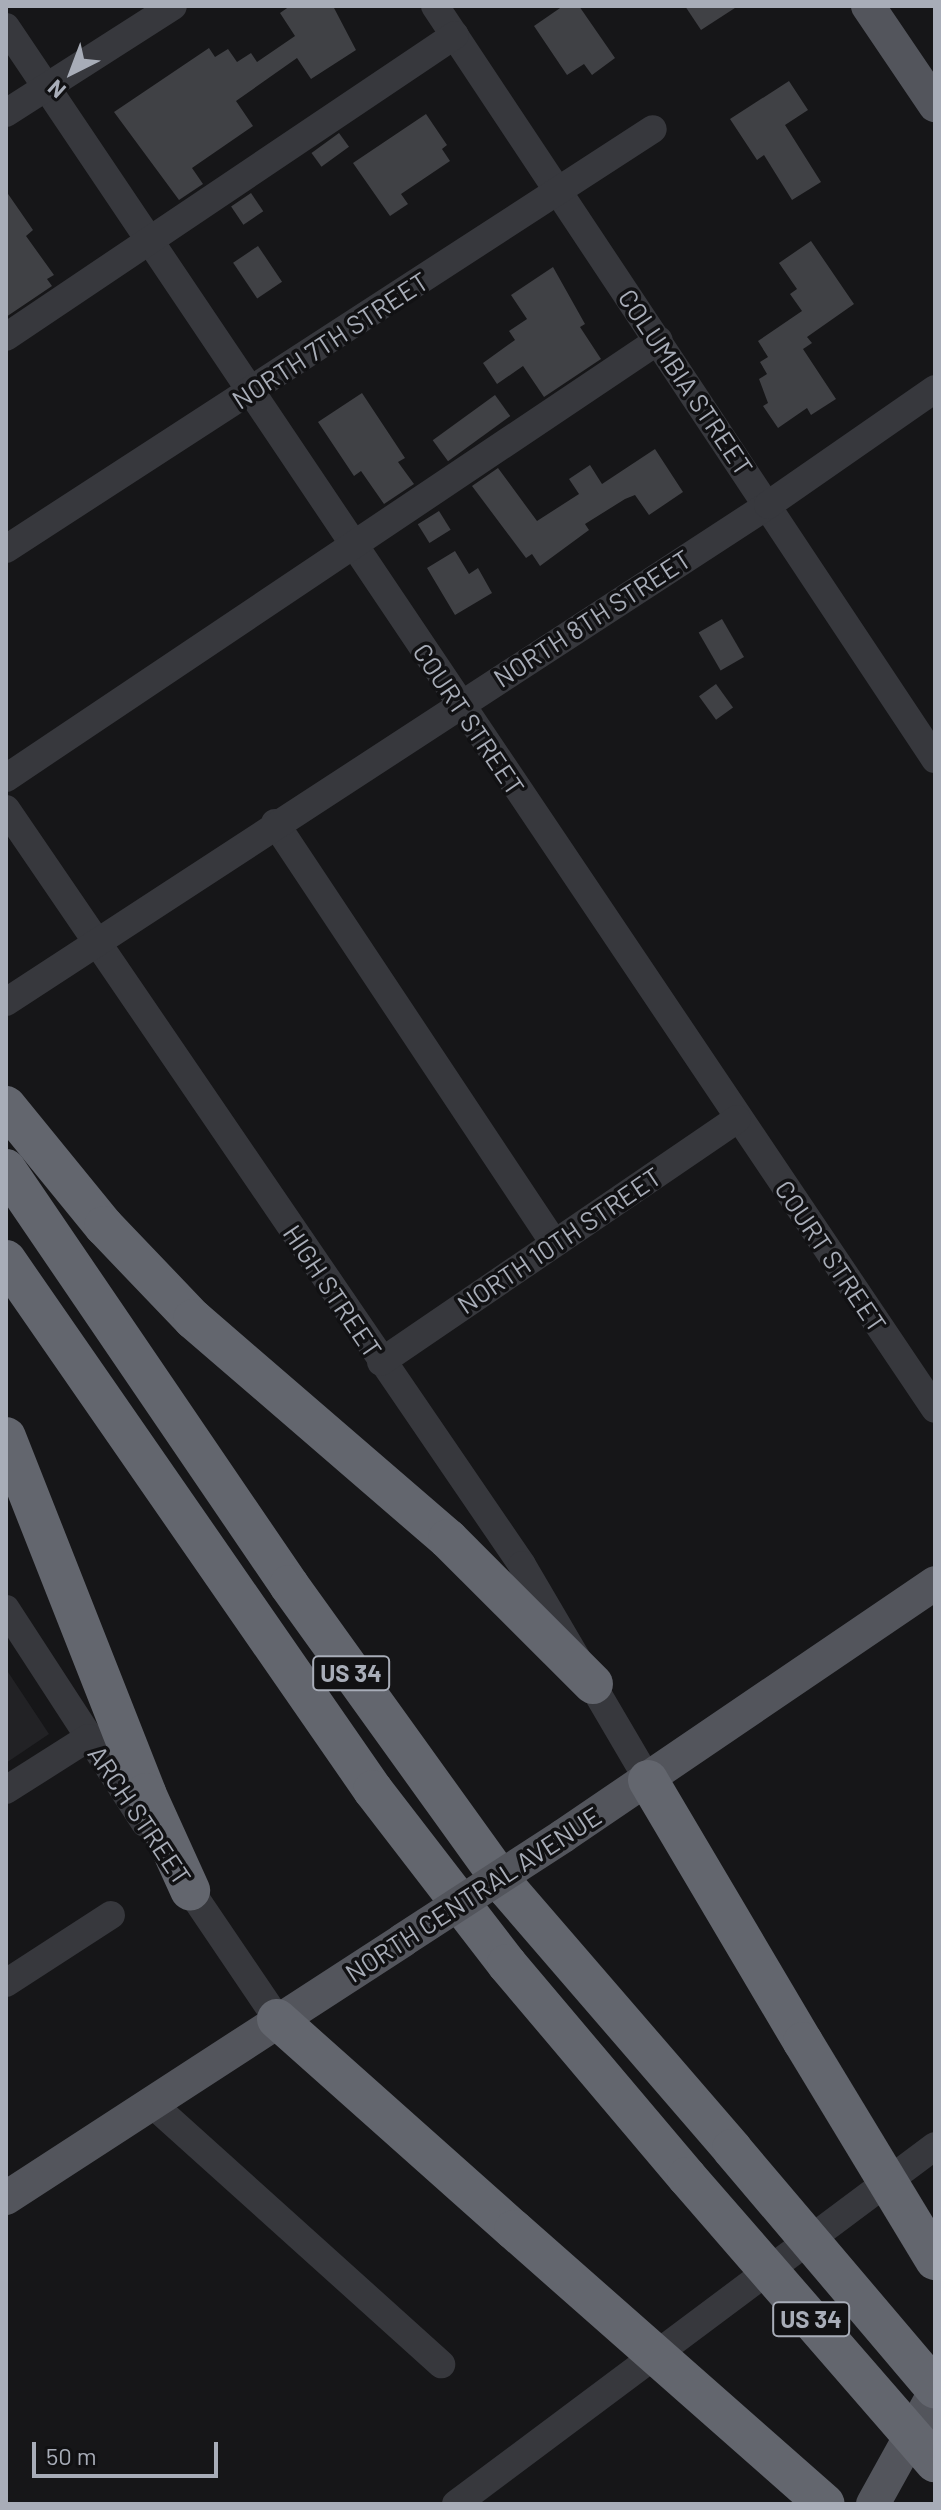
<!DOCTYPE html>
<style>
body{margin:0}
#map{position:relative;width:941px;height:2510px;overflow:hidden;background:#161618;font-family:Barlow,sans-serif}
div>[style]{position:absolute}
.built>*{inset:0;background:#222225}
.building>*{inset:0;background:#404145;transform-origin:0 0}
.minor>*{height:28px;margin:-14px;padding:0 14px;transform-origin:14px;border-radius:14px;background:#37383d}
.major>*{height:34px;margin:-17px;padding:0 17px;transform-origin:17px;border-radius:17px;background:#53555c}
.highway>*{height:40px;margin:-20px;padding:0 20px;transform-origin:20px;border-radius:20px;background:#63666e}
.major-bridge>*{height:34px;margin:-17px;padding:0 17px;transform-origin:17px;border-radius:17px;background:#53555c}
.highway-bridge>*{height:40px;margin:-20px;padding:0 20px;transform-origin:20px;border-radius:20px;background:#63666e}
span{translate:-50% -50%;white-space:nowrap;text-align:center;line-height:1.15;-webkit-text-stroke:7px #111113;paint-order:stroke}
.shield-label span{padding:2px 6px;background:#111113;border:2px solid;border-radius:6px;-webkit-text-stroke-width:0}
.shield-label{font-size:24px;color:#a8adb8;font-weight:700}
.street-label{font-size:26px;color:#a8adb8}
.frame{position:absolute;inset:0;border:8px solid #a8adb8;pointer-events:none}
.north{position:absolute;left:32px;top:32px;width:80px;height:80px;-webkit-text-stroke:6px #111113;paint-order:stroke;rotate:222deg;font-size:22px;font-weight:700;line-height:32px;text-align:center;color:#a8adb8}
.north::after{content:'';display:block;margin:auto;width:28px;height:36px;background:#a8adb8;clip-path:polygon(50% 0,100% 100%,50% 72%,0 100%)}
.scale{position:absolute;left:32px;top:2442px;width:186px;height:36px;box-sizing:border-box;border:4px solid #a8adb8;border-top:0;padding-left:10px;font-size:24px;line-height:28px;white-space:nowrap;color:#a8adb8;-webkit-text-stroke:6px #111113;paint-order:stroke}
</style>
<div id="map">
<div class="built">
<i style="clip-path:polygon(6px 1669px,49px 1734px,6px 1763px)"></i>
</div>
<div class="building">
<i style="clip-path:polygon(290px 6px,333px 6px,356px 50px,311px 79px,297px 58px,236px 101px,253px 126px,192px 168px,203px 184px,179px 200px,114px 112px,209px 48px,215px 57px,228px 49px,237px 62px,251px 53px,257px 62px,295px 36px,280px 13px)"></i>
<i style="clip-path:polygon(563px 6px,579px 6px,615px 58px,592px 75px,584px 64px,567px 75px,534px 26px)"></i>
<i style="clip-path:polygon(685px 6px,738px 6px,701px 30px)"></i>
<i style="clip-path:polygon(789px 81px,808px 110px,785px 125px,821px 182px,792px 200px,764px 155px,757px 160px,730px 119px)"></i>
<i style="clip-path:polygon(426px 114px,447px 145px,442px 149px,450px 161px,401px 194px,408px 204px,390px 216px,353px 163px)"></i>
<i style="left:339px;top:133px;width:17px;height:34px;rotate:54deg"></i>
<i style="clip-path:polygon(6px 191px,33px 230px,26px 236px,54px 275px,47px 279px,52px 286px,6px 317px)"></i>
<i style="left:251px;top:193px;width:22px;height:24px;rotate:56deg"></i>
<i style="clip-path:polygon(811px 241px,854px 304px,807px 337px,812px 343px,803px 349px,836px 399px,811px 415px,807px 408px,778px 428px,763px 406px,768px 403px,759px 379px,767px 374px,760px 362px,768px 357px,758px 341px,802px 311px,790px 294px,797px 289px,779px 263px)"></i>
<i style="left:258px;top:246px;width:43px;height:30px;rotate:56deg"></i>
<i style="clip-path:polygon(553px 267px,585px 324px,580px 327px,601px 359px,544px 397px,523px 366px,497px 384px,483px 363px,515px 340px,509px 331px,527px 319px,511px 295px)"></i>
<i style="clip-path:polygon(362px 393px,405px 458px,398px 462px,414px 484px,384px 504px,361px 471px,354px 476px,318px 422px)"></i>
<i style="left:495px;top:395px;width:26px;height:77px;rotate:54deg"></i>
<i style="clip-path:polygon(655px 449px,683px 492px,649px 515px,635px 495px,625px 499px,585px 524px,589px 530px,540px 566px,532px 554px,526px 558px,472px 486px,498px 468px,537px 521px,579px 494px,569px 479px,590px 465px,602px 484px)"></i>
<i style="left:439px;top:511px;width:22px;height:25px;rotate:58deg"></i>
<i style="clip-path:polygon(455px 551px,469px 574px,478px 568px,492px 593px,455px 615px,427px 568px)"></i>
<i style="left:722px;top:619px;width:44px;height:27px;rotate:60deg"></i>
<i style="left:716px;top:684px;width:29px;height:21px;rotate:54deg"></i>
</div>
<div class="minor">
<i style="left:435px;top:6px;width:904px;rotate:56.42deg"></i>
<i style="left:6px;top:27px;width:1665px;rotate:56.09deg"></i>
<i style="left:6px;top:113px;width:198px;rotate:-32.6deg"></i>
<i style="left:6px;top:337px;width:541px;rotate:-33.93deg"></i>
<i style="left:6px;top:549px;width:771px;rotate:-32.99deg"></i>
<i style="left:6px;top:778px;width:786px;rotate:-33.85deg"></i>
<i style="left:6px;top:809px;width:915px;rotate:55.68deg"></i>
<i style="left:522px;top:1565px;width:249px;rotate:59.6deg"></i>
<i style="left:275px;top:823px;width:504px;rotate:56.4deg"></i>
<i style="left:6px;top:1002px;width:910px;rotate:-33.11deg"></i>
<i style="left:768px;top:505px;width:203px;rotate:-34.8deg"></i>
<i style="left:381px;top:1362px;width:431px;rotate:-34.3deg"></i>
<i style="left:6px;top:1609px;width:255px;rotate:57deg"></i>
<i style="left:6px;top:1790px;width:97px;rotate:-32.4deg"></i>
<i style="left:179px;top:1874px;width:175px;rotate:55.9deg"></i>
<i style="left:6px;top:1983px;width:125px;rotate:-32.9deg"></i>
<i style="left:150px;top:2102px;width:392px;rotate:42deg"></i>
<i style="left:456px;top:2504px;width:598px;rotate:-36.77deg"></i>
</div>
<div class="major">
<i style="left:868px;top:6px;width:120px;rotate:55.9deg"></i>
<i style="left:563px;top:1836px;width:450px;rotate:-34.2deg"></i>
<i style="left:6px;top:2198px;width:473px;rotate:-33deg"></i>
<i style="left:873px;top:2504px;width:128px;rotate:-61deg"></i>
</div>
<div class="highway">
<i style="left:6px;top:1106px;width:155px;rotate:50.8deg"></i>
<i style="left:104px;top:1226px;width:129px;rotate:46.3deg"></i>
<i style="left:193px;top:1319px;width:337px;rotate:40.8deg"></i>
<i style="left:448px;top:1539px;width:205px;rotate:45deg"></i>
<i style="left:6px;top:1169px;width:503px;rotate:55.77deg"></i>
<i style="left:289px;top:1585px;width:373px;rotate:54.3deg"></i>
<i style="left:507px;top:1888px;width:345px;rotate:49.2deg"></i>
<i style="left:6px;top:1260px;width:645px;rotate:55.3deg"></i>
<i style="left:373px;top:1790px;width:220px;rotate:52.4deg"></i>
<i style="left:507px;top:1964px;width:279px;rotate:49.8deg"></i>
<i style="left:6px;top:1437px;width:383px;rotate:68.5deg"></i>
<i style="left:146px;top:1793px;width:107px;rotate:65.6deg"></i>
<i style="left:648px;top:1780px;width:304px;rotate:59.4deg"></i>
<i style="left:277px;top:2019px;width:317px;rotate:41.7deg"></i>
</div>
<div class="major-bridge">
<i style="left:403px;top:1940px;width:191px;rotate:-33deg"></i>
</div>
<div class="highway-bridge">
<i style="left:803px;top:2042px;width:255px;rotate:58.8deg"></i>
<i style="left:732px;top:2149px;width:314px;rotate:49.7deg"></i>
<i style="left:687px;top:2177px;width:378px;rotate:49deg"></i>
<i style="left:514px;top:2230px;width:414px;rotate:41.4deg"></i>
</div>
<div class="shield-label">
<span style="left:351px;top:1673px">US 34</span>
<span style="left:811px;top:2319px">US 34</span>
</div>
<div class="street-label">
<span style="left:330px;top:340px;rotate:-33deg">NORTH 7TH STREET</span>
<span style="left:686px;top:382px;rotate:56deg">COLUMBIA STREET</span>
<span style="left:592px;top:618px;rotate:-33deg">NORTH 8TH STREET</span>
<span style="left:469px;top:719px;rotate:56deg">COURT STREET</span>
<span style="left:559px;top:1240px;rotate:-34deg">NORTH 10TH STREET</span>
<span style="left:831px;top:1256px;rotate:56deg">COURT STREET</span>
<span style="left:333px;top:1291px;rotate:56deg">HIGH STREET</span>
<span style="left:140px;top:1815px;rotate:56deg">ARCH STREET</span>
<span style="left:473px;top:1894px;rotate:-33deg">NORTH CENTRAL AVENUE</span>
</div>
<div class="frame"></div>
<div class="north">N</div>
<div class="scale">50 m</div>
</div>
